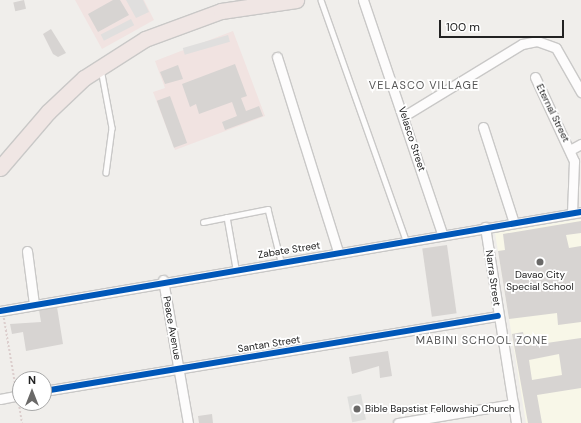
<!DOCTYPE html>
<style>
body{margin:0}
#map{position:relative;width:581px;height:423px;overflow:hidden;background:#f0eeeb;font-family:"DM Sans",sans-serif}
div>[style]{position:absolute}
.commercial>*{inset:0;background:#f1e3e1}
.education>*{inset:0;background:#f8f7e8}
.religious>*{inset:0;background:#dededc;transform-origin:0 0}
.parking>*{inset:0;background:#e0dfde;transform-origin:0 0}
.building>*{inset:0;background:#d7d4d2;transform-origin:0 0}
.path>*{height:1.5px;margin-top:-0.75px;transform-origin:0;background:repeating-linear-gradient(90deg,#dccecd 0 2px,transparent 0 4px)}
.roads{filter:drop-shadow(1px 0 #c9c8c7) drop-shadow(-1px 0 #c9c8c7) drop-shadow(0 1px #c9c8c7) drop-shadow(0 -1px #c9c8c7)}
.service>*{height:4.5px;margin:-2.25px;padding:0 2.25px;transform-origin:2.25px;border-radius:2.25px;background:#fdfcfc}
.minor>*{height:9px;margin:-4.5px;padding:0 4.5px;transform-origin:4.5px;border-radius:4.5px;background:#fdfcfc}
.trunk>*{height:15px;margin:-7.5px;padding:0 7.5px;transform-origin:7.5px;border-radius:7.5px;background:#f0e6e4}
.cycleway>*{height:6px;margin:-3px;padding:0 3px;transform-origin:3px;border-radius:3px;background:#0057b8}
.dots>*{width:11px;height:11px;translate:-50% -50%;box-sizing:border-box;border:2px solid #fff;border-radius:50%}
span{translate:-50% -50%;white-space:nowrap;text-align:center;line-height:1.15;-webkit-text-stroke:3.5px #fff;paint-order:stroke}
.street-label{font-size:10px;color:#222}
.poi-label{font-size:10px;color:#222}
.left{translate:0 -50%;text-align:left}
.neighbourhood-label{font-size:11px;color:#555;letter-spacing:1px}
.north{position:absolute;left:12px;top:371px;width:40px;height:40px;box-sizing:border-box;background:#fff;border:1px solid #a7a7a7;border-radius:50%;rotate:0deg;font-size:11px;font-weight:700;line-height:16px;text-align:center;color:#222}
.north::after{content:'';display:block;margin:auto;width:14px;height:18px;background:#6a6968;clip-path:polygon(50% 0,100% 100%,50% 72%,0 100%)}
.scale{position:absolute;left:439px;top:20px;width:125px;height:18px;box-sizing:border-box;border:2px solid #222;border-top:0;padding-left:5px;font-size:12px;line-height:14px;white-space:nowrap;color:#222;-webkit-text-stroke:3px #fff;paint-order:stroke}
</style>
<div id="map">
<div class="commercial">
<i style="clip-path:polygon(75px 0,144px 0,154px 20px,102px 49px)"></i>
<i style="clip-path:polygon(233px 31px,265px 116px,175px 150px,153px 92px,165px 88px,155px 61px)"></i>
</div>
<div class="education">
<i style="clip-path:polygon(581px 219px,581px 423px,526px 423px,495px 233px)"></i>
</div>
<div class="religious">
<i style="left:361px;top:394px;width:26px;height:14px;rotate:79deg"></i>
</div>
<div class="parking">
<i style="clip-path:polygon(126px 0,143px 0,149px 12px,136px 18px)"></i>
<i style="left:131px;top:19px;width:7px;height:34px;rotate:63deg"></i>
<i style="left:228px;top:35px;width:7px;height:47px;rotate:74deg"></i>
</div>
<div class="building">
<i style="left:24px;top:0;width:9px;height:11px;rotate:77deg"></i>
<i style="clip-path:polygon(113px 0,120px 0,129px 15px,98px 32px,88px 14px)"></i>
<i style="clip-path:polygon(51px 29px,66px 53px,58px 57px,53px 54px,43px 34px)"></i>
<i style="clip-path:polygon(235px 64px,247px 96px,241px 98px,246px 111px,259px 106px,263px 116px,225px 130px,222px 122px,237px 116px,232px 102px,199px 114px,196px 104px,190px 107px,182px 84px)"></i>
<i style="clip-path:polygon(178px 65px,183px 79px,165px 84px,160px 72px)"></i>
<i style="left:170px;top:96px;width:50px;height:14px;rotate:70deg"></i>
<i style="clip-path:polygon(581px 221px,581px 233px,566px 235px,569px 248px,581px 246px,581px 322px,558px 325px,557px 313px,509px 319px,498px 251px,505px 250px,503px 234px)"></i>
<i style="left:447px;top:245px;width:69px;height:25px;rotate:82deg"></i>
<i style="clip-path:polygon(57px 307px,63px 344px,26px 351px,23px 332px,12px 334px,10px 324px,41px 322px,39px 310px)"></i>
<i style="clip-path:polygon(evenodd,523px 332px,526px 346px,581px 338px,581px 388px,537px 395px,542px 423px,528px 423px,512px 334px,523px 332px,559px 354px,562px 375px,532px 380px,529px 360px,559px 354px)"></i>
<i style="clip-path:polygon(388px 351px,392px 376px,380px 378px,379px 366px,352px 374px,349px 357px)"></i>
<i style="clip-path:polygon(212px 414px,213px 423px,199px 423px,198px 416px)"></i>
</div>
<div class="path">
<i style="left:4px;top:318px;width:71px;rotate:80.3deg"></i>
<i style="left:19px;top:403px;width:20px;rotate:81deg"></i>
</div>
<div class="roads">
<div class="service">
<i style="left:321px;top:0;width:255px;rotate:70.5deg"></i>
<i style="left:101px;top:69px;width:60px;rotate:79.4deg"></i>
<i style="left:112px;top:128px;width:45px;rotate:97.6deg"></i>
<i style="left:227px;top:217px;width:52px;rotate:80deg"></i>
<i style="left:203px;top:222px;width:66px;rotate:-11.3deg"></i>
<i style="left:268px;top:209px;width:54px;rotate:76deg"></i>
</div>
<div class="minor">
<i style="left:363px;top:0;width:247px;rotate:71.3deg"></i>
<i style="left:277px;top:57px;width:204px;rotate:72.6deg"></i>
<i style="left:535px;top:77px;width:93px;rotate:65.1deg"></i>
<i style="left:574px;top:161px;width:52px;rotate:92.2deg"></i>
<i style="left:404px;top:116px;width:138px;rotate:-31.4deg"></i>
<i style="left:522px;top:44px;width:15px;rotate:-11deg"></i>
<i style="left:537px;top:41px;width:20px;rotate:20deg"></i>
<i style="left:556px;top:48px;width:51px;rotate:60.4deg"></i>
<i style="left:483px;top:127px;width:101px;rotate:72.1deg"></i>
<i style="left:570px;top:150px;width:13px;rotate:-29deg"></i>
<i style="left:485px;top:227px;width:198px;rotate:81deg"></i>
<i style="left:27px;top:251px;width:53px;rotate:82.5deg"></i>
<i style="left:163px;top:280px;width:145px;rotate:80.1deg"></i>
<i style="left:0;top:311px;width:589px;rotate:-9.67deg"></i>
<i style="left:44px;top:391px;width:460px;rotate:-9.4deg"></i>
<i style="left:0;top:399px;width:20px;rotate:-11deg"></i>
<i style="left:398px;top:423px;width:117px;rotate:-9.4deg"></i>
</div>
<div class="trunk">
<i style="left:0;top:168px;width:74px;rotate:-49.4deg"></i>
<i style="left:48px;top:112px;width:50px;rotate:-43.4deg"></i>
<i style="left:84px;top:78px;width:72px;rotate:-32.6deg"></i>
<i style="left:145px;top:39px;width:81px;rotate:-20.2deg"></i>
<i style="left:221px;top:11px;width:76px;rotate:-8.3deg"></i>
</div>
</div>
<div class="cycleway">
<i style="left:0;top:311px;width:589px;rotate:-9.67deg"></i>
<i style="left:44px;top:391px;width:460px;rotate:-9.4deg"></i>
</div>
<div class="dots">
<i style="left:540px;top:262px;background:#6a6968"></i>
<i style="left:357px;top:409px;background:#6a6968"></i>
</div>
<div class="street-label">
<span style="left:553px;top:113px;rotate:64deg">Eternal Street</span>
<span style="left:412px;top:139px;rotate:72deg">Velasco Street</span>
<span style="left:289px;top:250px;rotate:-9deg">Zabate Street</span>
<span style="left:493px;top:278px;rotate:82deg">Narra Street</span>
<span style="left:172px;top:328px;rotate:80deg">Peace Avenue</span>
<span style="left:269px;top:344px;rotate:-9deg">Santan Street</span>
</div>
<div class="poi-label">
<span style="left:540px;top:280px">Davao City<br>Special School</span>
<span class="left" style="left:365px;top:409px">Bible Bapstist Fellowship Church</span>
</div>
<div class="neighbourhood-label">
<span style="left:424px;top:85px">VELASCO VILLAGE</span>
<span style="left:482px;top:340px">MABINI SCHOOL ZONE</span>
</div>
<div class="north">N</div>
<div class="scale">100 m</div>
</div>
